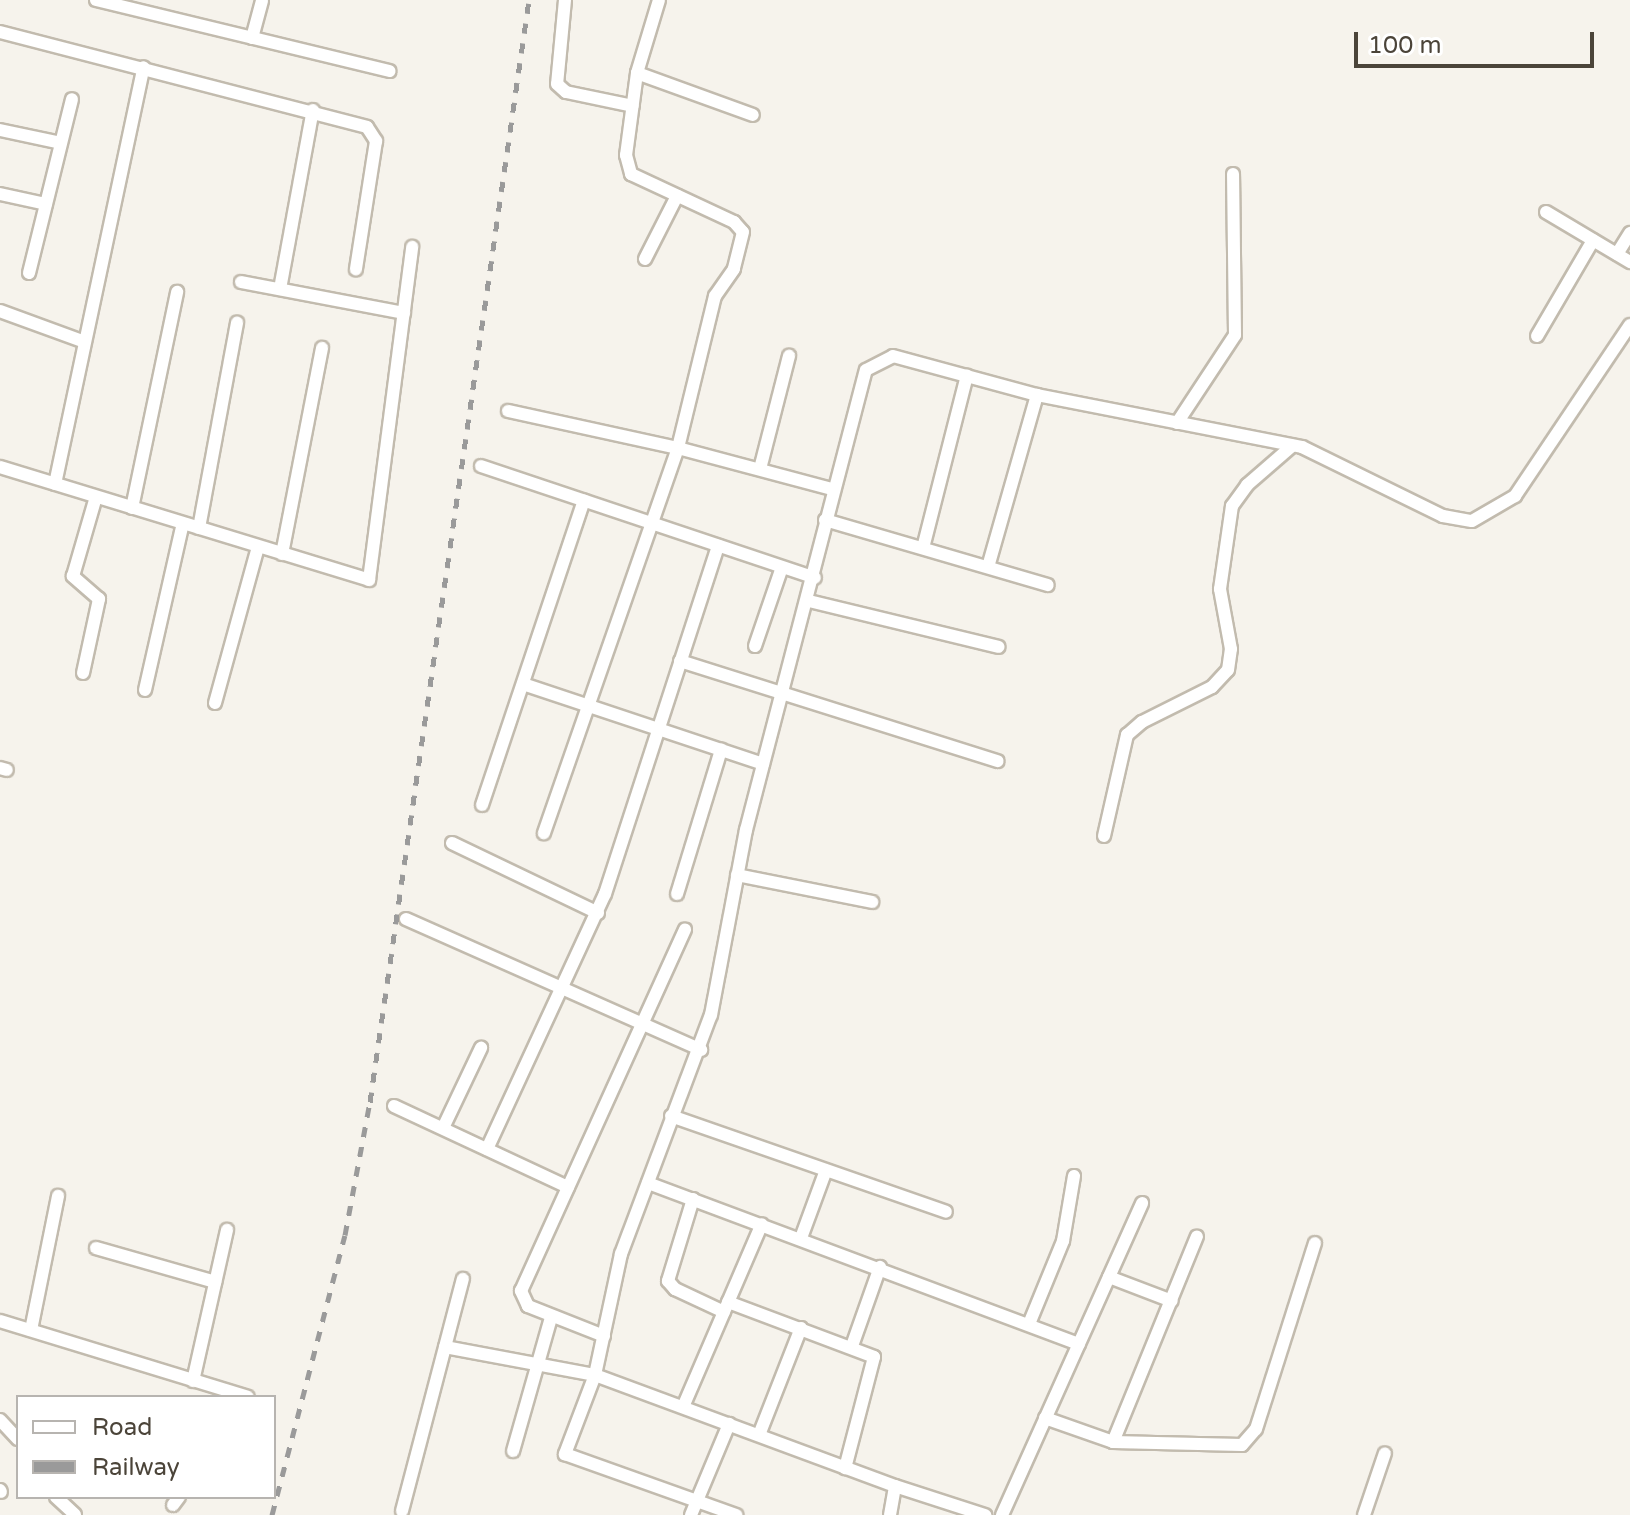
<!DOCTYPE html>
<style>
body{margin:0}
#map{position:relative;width:1630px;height:1515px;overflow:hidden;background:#f6f3ec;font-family:"Varela Round",sans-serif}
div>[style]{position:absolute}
.roads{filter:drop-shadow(2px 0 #c2bbae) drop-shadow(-2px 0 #c2bbae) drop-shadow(0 2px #c2bbae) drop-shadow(0 -2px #c2bbae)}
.minor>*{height:12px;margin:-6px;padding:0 6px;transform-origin:6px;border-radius:6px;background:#fff}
.rail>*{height:5px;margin-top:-2.5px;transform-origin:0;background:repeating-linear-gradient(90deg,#9a9a9a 0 10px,transparent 0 20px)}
span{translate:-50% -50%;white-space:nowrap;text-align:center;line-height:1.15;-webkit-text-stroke:6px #fff;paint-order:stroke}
.legend{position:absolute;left:16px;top:1395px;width:260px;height:104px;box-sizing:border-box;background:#fff;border:2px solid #b7b4b0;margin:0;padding:10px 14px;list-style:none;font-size:24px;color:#4b4439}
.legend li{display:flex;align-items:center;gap:16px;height:40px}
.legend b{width:40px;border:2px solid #b7b4b0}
.scale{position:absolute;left:1354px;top:32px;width:240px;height:36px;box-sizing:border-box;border:4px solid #4b4439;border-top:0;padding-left:10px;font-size:24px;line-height:28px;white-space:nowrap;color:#4b4439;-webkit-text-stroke:6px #fff;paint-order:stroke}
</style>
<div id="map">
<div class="roads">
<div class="minor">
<i style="left:96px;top:0;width:302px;rotate:13.6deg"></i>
<i style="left:565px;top:0;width:84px;rotate:95.4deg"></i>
<i style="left:557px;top:84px;width:12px;rotate:42deg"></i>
<i style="left:566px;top:92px;width:68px;rotate:11.8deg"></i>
<i style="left:659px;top:0;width:76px;rotate:106.8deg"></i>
<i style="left:637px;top:73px;width:83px;rotate:97.6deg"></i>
<i style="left:626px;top:155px;width:20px;rotate:75deg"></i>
<i style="left:631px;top:174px;width:114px;rotate:25deg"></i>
<i style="left:734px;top:222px;width:13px;rotate:48deg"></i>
<i style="left:743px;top:232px;width:38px;rotate:104deg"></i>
<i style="left:734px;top:269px;width:33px;rotate:125deg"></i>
<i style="left:715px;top:296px;width:156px;rotate:103.7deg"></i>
<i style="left:678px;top:448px;width:159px;rotate:14.9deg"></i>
<i style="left:0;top:32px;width:379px;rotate:14.5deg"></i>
<i style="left:367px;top:127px;width:17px;rotate:57deg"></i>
<i style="left:376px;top:141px;width:130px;rotate:98.9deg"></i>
<i style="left:252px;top:38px;width:39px;rotate:-75deg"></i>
<i style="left:637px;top:73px;width:123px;rotate:19.9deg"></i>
<i style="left:0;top:130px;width:62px;rotate:12deg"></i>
<i style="left:0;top:194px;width:47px;rotate:12.3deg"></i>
<i style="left:1546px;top:212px;width:98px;rotate:30.8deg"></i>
<i style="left:1617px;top:254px;width:25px;rotate:-58deg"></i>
<i style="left:645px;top:259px;width:71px;rotate:-63.1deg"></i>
<i style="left:29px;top:273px;width:179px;rotate:-76.1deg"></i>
<i style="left:241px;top:282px;width:166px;rotate:10.8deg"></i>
<i style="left:280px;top:289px;width:182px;rotate:-79.6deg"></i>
<i style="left:0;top:311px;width:90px;rotate:20deg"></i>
<i style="left:1537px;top:336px;width:111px;rotate:-59.7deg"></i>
<i style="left:508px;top:411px;width:174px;rotate:12.3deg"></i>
<i style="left:678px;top:448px;width:408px;rotate:109.2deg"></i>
<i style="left:1177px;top:423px;width:105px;rotate:-56.6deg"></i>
<i style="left:1235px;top:335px;width:161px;rotate:-90.7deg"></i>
<i style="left:481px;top:466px;width:352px;rotate:18.5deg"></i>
<i style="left:0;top:467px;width:386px;rotate:17deg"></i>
<i style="left:369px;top:580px;width:336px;rotate:-82.6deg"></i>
<i style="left:760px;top:469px;width:117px;rotate:-75.6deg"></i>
<i style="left:55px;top:484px;width:426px;rotate:-78deg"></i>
<i style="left:132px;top:508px;width:221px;rotate:-78.2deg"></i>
<i style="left:825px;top:520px;width:232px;rotate:16.3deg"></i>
<i style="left:199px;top:528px;width:209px;rotate:-79.5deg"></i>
<i style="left:923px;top:548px;width:178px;rotate:-75.7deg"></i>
<i style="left:282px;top:554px;width:210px;rotate:-79deg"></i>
<i style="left:988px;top:567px;width:179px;rotate:-74.1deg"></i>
<i style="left:809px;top:601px;width:195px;rotate:13.6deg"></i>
<i style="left:755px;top:646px;width:83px;rotate:-71.1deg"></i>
<i style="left:680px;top:661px;width:333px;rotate:17.5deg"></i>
<i style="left:83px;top:673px;width:76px;rotate:-77.8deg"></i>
<i style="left:99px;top:599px;width:35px;rotate:-139deg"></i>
<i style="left:73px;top:576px;width:82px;rotate:-73.8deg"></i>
<i style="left:523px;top:684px;width:253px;rotate:18.4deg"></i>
<i style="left:145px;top:690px;width:171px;rotate:-77.2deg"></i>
<i style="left:215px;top:703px;width:162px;rotate:-74.6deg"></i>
<i style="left:0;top:768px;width:7px;rotate:16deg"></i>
<i style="left:482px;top:805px;width:321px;rotate:-71.5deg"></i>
<i style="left:1104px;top:836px;width:104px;rotate:-77.2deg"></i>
<i style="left:1127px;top:735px;width:20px;rotate:-41deg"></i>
<i style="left:1142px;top:722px;width:78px;rotate:-26.6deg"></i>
<i style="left:1212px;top:687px;width:23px;rotate:-47deg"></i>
<i style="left:1228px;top:670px;width:21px;rotate:-82deg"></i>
<i style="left:1231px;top:649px;width:61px;rotate:-100.4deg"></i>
<i style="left:1220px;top:589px;width:84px;rotate:-81.8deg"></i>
<i style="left:1232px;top:506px;width:26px;rotate:-54deg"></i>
<i style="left:1247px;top:485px;width:60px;rotate:-40.9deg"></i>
<i style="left:452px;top:843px;width:162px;rotate:25.6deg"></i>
<i style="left:737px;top:875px;width:138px;rotate:11.3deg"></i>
<i style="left:677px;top:894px;width:151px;rotate:-73deg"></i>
<i style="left:406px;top:919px;width:323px;rotate:23.9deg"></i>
<i style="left:394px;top:1106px;width:192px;rotate:25deg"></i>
<i style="left:671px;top:1116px;width:291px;rotate:19.2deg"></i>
<i style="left:443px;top:1128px;width:89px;rotate:-64.6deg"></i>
<i style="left:487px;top:1149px;width:281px;rotate:-65.2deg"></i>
<i style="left:605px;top:894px;width:366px;rotate:-72deg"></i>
<i style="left:648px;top:1183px;width:460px;rotate:20.5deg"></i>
<i style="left:693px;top:1199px;width:86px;rotate:107deg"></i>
<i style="left:668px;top:1281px;width:11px;rotate:49deg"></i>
<i style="left:675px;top:1289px;width:54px;rotate:25.1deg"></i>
<i style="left:801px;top:1238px;width:72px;rotate:-69.8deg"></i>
<i style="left:96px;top:1248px;width:124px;rotate:15.9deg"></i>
<i style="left:1109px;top:1277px;width:67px;rotate:20.9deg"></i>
<i style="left:728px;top:1302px;width:156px;rotate:20.6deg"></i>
<i style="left:874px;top:1357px;width:115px;rotate:104.6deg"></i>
<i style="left:0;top:1321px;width:259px;rotate:17deg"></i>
<i style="left:1029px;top:1324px;width:90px;rotate:-67.7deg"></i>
<i style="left:1063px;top:1241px;width:66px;rotate:-80.4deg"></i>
<i style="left:31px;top:1330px;width:137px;rotate:-78.6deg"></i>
<i style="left:604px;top:1336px;width:82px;rotate:-158.5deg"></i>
<i style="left:528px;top:1306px;width:17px;rotate:-115deg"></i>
<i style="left:521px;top:1291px;width:397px;rotate:-65.6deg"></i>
<i style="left:852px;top:1346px;width:84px;rotate:-70.5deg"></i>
<i style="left:445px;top:1347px;width:153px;rotate:10.6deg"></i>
<i style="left:595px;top:1375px;width:85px;rotate:110.8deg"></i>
<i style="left:565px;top:1454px;width:182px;rotate:19.6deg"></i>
<i style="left:193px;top:1381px;width:155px;rotate:-77.3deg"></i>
<i style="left:683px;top:1407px;width:199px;rotate:-66.7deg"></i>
<i style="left:1045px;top:1418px;width:72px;rotate:19.4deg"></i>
<i style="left:1113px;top:1442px;width:129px;rotate:1.3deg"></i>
<i style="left:1242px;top:1445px;width:21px;rotate:-49deg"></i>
<i style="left:1256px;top:1429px;width:195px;rotate:-72.4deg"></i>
<i style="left:0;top:1420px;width:26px;rotate:47deg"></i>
<i style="left:759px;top:1435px;width:115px;rotate:-68.6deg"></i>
<i style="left:1113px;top:1442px;width:222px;rotate:-67.8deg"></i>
<i style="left:513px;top:1451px;width:138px;rotate:-74.1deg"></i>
<i style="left:895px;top:1486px;width:95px;rotate:17.9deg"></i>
<i style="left:0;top:1490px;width:2px;rotate:63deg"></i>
<i style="left:56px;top:1497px;width:26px;rotate:43deg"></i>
<i style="left:173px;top:1505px;width:10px;rotate:-53deg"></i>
<i style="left:402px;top:1511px;width:240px;rotate:-75.3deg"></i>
<i style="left:691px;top:1515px;width:99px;rotate:-67.3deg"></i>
<i style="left:890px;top:1515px;width:29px;rotate:-80deg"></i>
<i style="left:895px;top:1486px;width:320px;rotate:-159.7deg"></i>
<i style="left:595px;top:1375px;width:124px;rotate:-77.9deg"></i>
<i style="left:621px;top:1254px;width:255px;rotate:-69.4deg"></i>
<i style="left:711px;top:1015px;width:188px;rotate:-79.3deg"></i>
<i style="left:746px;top:830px;width:475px;rotate:-75.4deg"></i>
<i style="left:866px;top:370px;width:30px;rotate:-27deg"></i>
<i style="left:893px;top:356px;width:149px;rotate:15.2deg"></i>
<i style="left:1037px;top:395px;width:270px;rotate:11.1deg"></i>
<i style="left:1302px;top:447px;width:157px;rotate:26.1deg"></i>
<i style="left:1443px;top:516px;width:29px;rotate:10deg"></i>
<i style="left:1472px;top:521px;width:50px;rotate:-30.2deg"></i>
<i style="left:1515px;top:496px;width:206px;rotate:-56.1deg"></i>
<i style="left:1002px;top:1515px;width:342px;rotate:-65.8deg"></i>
<i style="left:1364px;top:1515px;width:65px;rotate:-71.3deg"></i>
</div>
</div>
<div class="rail">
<i style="left:272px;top:1515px;width:289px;rotate:-75.4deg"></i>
<i style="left:345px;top:1235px;width:135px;rotate:-79.4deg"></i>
<i style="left:370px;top:1102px;width:1113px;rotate:-81.79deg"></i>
</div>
<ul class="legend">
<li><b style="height:10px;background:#fff"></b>Road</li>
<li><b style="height:10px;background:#9a9a9a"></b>Railway</li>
</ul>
<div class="scale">100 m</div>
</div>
